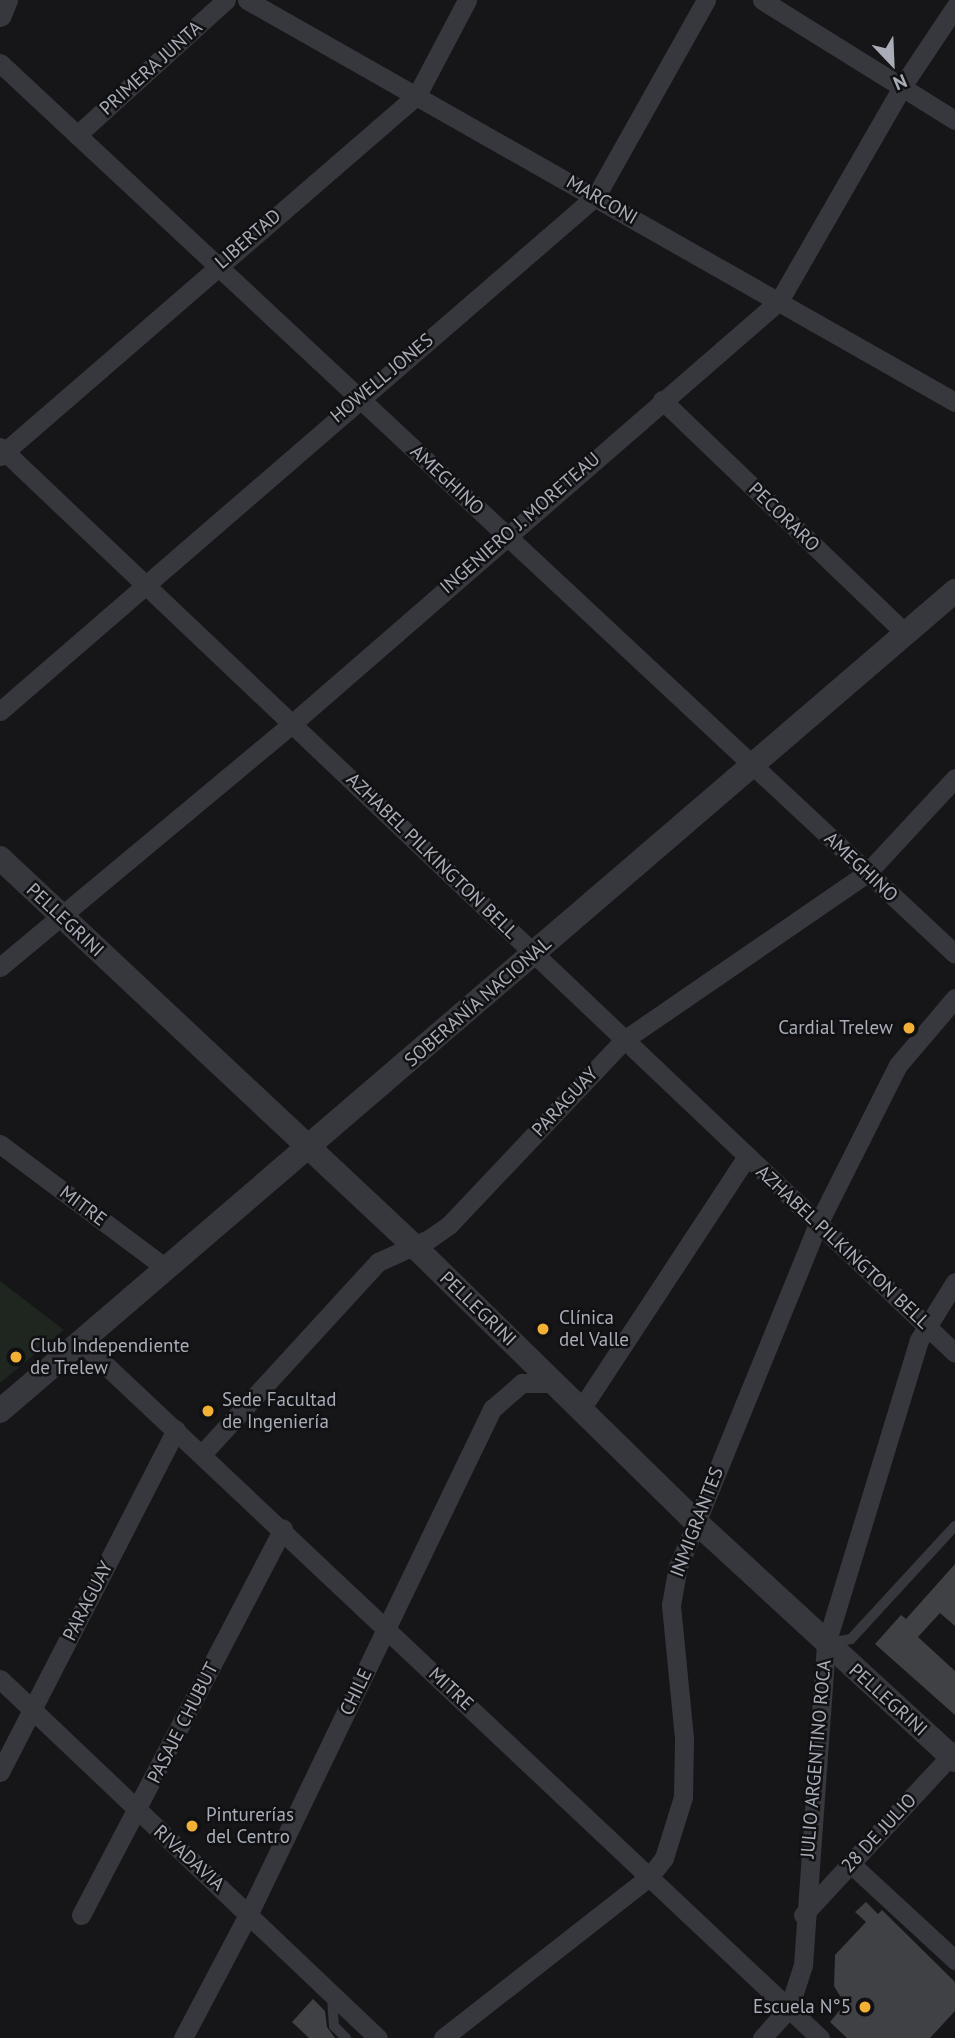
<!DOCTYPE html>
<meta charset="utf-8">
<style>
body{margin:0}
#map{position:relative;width:955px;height:2038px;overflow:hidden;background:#161618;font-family:"PT Sans",sans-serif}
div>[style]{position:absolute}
.green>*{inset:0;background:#1e261f}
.building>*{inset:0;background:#404145}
.service>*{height:10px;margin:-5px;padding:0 5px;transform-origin:5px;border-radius:5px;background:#37383d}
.minor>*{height:19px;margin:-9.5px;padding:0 9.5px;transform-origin:9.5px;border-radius:9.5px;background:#37383d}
.tertiary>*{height:24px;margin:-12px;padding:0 12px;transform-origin:12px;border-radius:12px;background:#37383d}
.dots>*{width:19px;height:19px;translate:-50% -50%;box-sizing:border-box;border:4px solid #111113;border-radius:50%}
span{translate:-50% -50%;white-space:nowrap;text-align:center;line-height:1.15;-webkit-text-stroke:5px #111113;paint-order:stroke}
.street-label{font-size:19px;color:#a8adb8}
.poi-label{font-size:19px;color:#a8adb8}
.right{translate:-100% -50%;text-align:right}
.left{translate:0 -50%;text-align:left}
.north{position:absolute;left:857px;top:28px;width:70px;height:70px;-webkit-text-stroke:5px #111113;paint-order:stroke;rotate:157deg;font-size:19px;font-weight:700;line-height:28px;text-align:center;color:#a8adb8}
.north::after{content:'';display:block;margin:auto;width:24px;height:32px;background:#a8adb8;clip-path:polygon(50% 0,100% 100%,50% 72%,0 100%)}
</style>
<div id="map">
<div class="green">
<i style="clip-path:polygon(0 1281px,64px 1330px,0 1383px)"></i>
</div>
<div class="building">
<i style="clip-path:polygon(955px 1564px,955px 1626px,940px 1613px,918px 1637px,955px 1671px,955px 1715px,875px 1644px,901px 1615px,906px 1619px)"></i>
<i style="clip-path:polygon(866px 1902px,878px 1914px,882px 1910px,955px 1982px,955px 2011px,930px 2038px,847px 2038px,830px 2022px,845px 2004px,834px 1986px,835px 1955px,866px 1922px,855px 1912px)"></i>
<i style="clip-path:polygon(313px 1999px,325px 2011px,327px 2027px,335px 2038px,309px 2038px,292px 2022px)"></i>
</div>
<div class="service">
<i style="left:830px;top:1643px;width:21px;rotate:-11deg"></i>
<i style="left:851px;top:1639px;width:154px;rotate:-47.4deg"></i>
<i style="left:332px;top:1998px;width:28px;rotate:86deg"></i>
<i style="left:334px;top:2026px;width:17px;rotate:45deg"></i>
</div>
<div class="minor">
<i style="left:247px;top:0;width:814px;rotate:29.59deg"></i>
<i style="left:762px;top:0;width:227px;rotate:31.9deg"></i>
<i style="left:0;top:63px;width:1306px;rotate:43.01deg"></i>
<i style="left:77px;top:135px;width:201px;rotate:-42.2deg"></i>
<i style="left:662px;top:400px;width:338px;rotate:43.8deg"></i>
<i style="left:0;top:447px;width:1316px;rotate:43.49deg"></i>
<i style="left:0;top:456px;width:552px;rotate:-40.88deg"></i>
<i style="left:417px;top:95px;width:107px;rotate:-62.2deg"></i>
<i style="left:0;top:711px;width:788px;rotate:-40.83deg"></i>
<i style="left:596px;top:196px;width:225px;rotate:-60.7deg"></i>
<i style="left:0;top:967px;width:383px;rotate:-39.8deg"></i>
<i style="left:294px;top:722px;width:642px;rotate:-40.96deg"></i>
<i style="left:779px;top:301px;width:249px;rotate:-60.1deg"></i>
<i style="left:903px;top:85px;width:94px;rotate:-56.3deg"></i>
<i style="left:0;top:1144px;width:207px;rotate:36.8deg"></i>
<i style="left:81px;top:1342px;width:1015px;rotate:43.28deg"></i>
<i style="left:581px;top:1409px;width:303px;rotate:-56.7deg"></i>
<i style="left:202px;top:1454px;width:260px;rotate:-47.5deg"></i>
<i style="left:378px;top:1262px;width:56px;rotate:-24.3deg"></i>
<i style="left:429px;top:1239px;width:24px;rotate:-35deg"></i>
<i style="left:449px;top:1225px;width:255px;rotate:-46.6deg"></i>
<i style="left:624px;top:1040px;width:295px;rotate:-34.5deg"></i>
<i style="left:867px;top:873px;width:129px;rotate:-47.2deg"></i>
<i style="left:0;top:1679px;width:521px;rotate:43.52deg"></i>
<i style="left:0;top:1772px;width:385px;rotate:-62.8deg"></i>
<i style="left:851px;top:1864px;width:142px;rotate:42.7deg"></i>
<i style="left:81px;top:1915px;width:436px;rotate:-62.4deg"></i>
<i style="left:803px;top:1915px;width:224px;rotate:-47.2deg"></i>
<i style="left:183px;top:2038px;width:141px;rotate:-62.2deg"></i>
<i style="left:249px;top:1913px;width:560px;rotate:-64.26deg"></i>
<i style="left:492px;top:1409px;width:40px;rotate:-41deg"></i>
<i style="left:522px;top:1383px;width:32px"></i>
<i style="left:443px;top:2038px;width:263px;rotate:-38deg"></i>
<i style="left:650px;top:1876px;width:23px;rotate:-52deg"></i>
<i style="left:664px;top:1858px;width:64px;rotate:-72.7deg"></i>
<i style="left:683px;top:1797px;width:59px;rotate:-89deg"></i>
<i style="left:684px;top:1738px;width:134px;rotate:-95.6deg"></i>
<i style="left:671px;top:1605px;width:39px;rotate:-80deg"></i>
<i style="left:678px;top:1567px;width:370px;rotate:-67.8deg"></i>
<i style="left:818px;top:1224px;width:178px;rotate:-63.3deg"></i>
<i style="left:898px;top:1065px;width:88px;rotate:-49.6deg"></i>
<i style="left:762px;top:2038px;width:40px;rotate:-48deg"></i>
<i style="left:789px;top:2008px;width:45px;rotate:-72deg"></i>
<i style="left:803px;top:1965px;width:322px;rotate:-85.9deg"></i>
<i style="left:826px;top:1644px;width:318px;rotate:-73deg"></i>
<i style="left:919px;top:1340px;width:68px;rotate:-58.2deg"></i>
</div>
<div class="tertiary">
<i style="left:0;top:15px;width:16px;rotate:-68deg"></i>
<i style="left:0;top:858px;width:566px;rotate:43.14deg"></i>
<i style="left:413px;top:1245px;width:396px;rotate:44.4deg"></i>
<i style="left:696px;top:1522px;width:352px;rotate:42.6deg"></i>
<i style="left:0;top:1411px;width:1259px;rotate:-40.65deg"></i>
</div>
<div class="dots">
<i style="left:909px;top:1028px;background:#f2b134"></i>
<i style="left:543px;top:1329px;background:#f2b134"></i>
<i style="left:16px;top:1357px;background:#f2b134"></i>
<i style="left:208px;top:1411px;background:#f2b134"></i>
<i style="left:192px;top:1826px;background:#f2b134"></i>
<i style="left:865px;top:2007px;background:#f2b134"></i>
</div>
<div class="street-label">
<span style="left:151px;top:68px;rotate:-42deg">PRIMERA JUNTA</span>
<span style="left:602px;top:200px;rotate:30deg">MARCONI</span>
<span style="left:248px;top:239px;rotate:-41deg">LIBERTAD</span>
<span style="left:382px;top:378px;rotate:-40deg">HOWELL JONES</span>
<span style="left:447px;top:480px;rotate:43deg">AMEGHINO</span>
<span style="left:784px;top:517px;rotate:44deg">PECORARO</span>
<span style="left:520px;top:523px;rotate:-41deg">INGENIERO J. MORETEAU</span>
<span style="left:432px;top:856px;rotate:44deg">AZHABEL PILKINGTON BELL</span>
<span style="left:861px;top:867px;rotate:43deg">AMEGHINO</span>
<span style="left:65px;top:920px;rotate:43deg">PELLEGRINI</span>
<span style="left:478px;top:1002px;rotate:-41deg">SOBERANÍA NACIONAL</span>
<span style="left:565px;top:1102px;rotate:-47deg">PARAGUAY</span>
<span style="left:83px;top:1206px;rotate:37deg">MITRE</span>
<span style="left:843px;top:1247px;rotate:43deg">AZHABEL PILKINGTON BELL</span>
<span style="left:478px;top:1309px;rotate:44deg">PELLEGRINI</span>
<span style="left:697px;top:1522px;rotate:-69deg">INMIGRANTES</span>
<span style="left:88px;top:1601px;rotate:-63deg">PARAGUAY</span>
<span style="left:451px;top:1689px;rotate:43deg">MITRE</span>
<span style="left:356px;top:1692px;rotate:-64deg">CHILE</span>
<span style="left:888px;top:1700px;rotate:42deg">PELLEGRINI</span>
<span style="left:183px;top:1723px;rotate:-63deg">PASAJE CHUBUT</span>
<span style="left:816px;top:1759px;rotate:-85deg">JULIO ARGENTINO ROCA</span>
<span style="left:879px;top:1833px;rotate:-47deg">28 DE JULIO</span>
<span style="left:189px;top:1858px;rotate:42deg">RIVADAVIA</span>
</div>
<div class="poi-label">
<span class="right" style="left:893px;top:1028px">Cardial Trelew</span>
<span class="left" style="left:559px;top:1329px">Clínica<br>del Valle</span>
<span class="left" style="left:30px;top:1357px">Club Independiente<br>de Trelew</span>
<span class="left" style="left:222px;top:1411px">Sede Facultad<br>de Ingeniería</span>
<span class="left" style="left:206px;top:1826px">Pinturerías<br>del Centro</span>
<span class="right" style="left:851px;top:2007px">Escuela N°5</span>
</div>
<div class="north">N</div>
</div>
